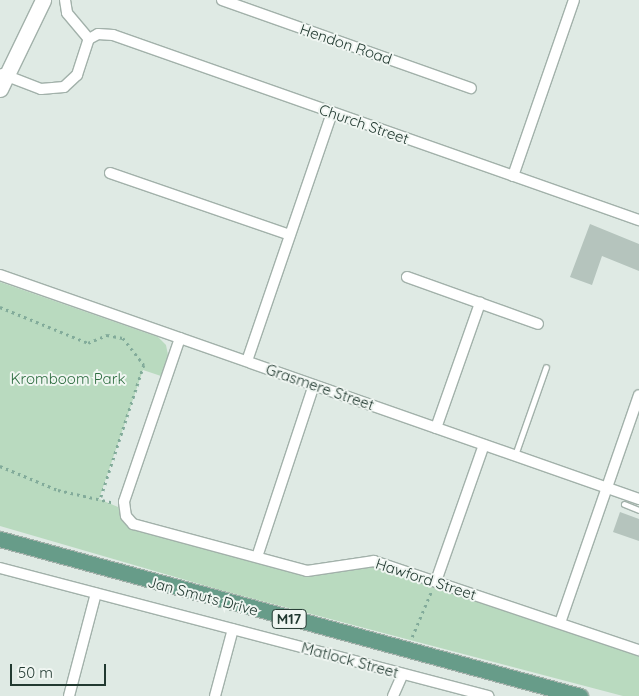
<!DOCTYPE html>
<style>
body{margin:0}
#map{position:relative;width:639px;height:696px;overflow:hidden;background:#dfeae4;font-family:Quicksand,sans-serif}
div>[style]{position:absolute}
.green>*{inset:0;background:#b9dabf}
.building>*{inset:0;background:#b5c4bd}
.path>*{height:2.5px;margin-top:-1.25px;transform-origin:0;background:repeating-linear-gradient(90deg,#82ab9a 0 2.5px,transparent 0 6.5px)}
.roads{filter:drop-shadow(1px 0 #a2b1aa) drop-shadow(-1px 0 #a2b1aa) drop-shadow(0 1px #a2b1aa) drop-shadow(0 -1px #a2b1aa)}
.lane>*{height:5px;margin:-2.5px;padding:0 2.5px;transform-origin:2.5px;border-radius:2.5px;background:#fff}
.street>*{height:10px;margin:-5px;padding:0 5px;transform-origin:5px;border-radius:5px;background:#fff}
.secondary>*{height:15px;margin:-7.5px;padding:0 7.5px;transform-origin:7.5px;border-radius:7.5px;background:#fff}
.primary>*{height:15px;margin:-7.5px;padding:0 7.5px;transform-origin:7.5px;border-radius:7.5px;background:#679c89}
span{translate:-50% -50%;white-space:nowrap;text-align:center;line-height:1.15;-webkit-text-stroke:4px #f0f6f2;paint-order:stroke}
.shield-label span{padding:1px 4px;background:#f0f6f2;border:1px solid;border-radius:4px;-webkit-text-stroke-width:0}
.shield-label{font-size:14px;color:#213930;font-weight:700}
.street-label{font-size:15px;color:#213930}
.park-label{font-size:15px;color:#2e6d40}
.scale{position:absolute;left:10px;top:664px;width:96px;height:22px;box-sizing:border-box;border:2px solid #213930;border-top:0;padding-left:6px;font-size:15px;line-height:18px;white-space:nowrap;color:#213930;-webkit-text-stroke:4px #f0f6f2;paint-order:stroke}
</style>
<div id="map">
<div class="green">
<i style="clip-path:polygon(0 282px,158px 337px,166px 345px,168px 355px,161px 376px,143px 370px,99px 499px,118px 507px,127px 526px,308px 576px,375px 567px,639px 655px,639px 696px,623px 696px,220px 590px,0 526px)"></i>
</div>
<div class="building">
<i style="clip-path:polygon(590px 224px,639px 244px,639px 271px,602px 256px,592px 285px,570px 277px)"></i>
<i style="clip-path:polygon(620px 512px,639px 519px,639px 541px,613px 532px)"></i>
</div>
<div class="path">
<i style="left:0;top:307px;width:95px;rotate:22.2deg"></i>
<i style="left:88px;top:343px;width:21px;rotate:-23deg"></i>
<i style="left:107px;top:335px;width:16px;rotate:11deg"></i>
<i style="left:123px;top:338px;width:34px;rotate:52deg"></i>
<i style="left:144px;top:365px;width:139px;rotate:108deg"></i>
<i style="left:0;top:466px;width:63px;rotate:22.5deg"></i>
<i style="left:58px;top:490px;width:58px;rotate:12.8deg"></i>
<i style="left:412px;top:637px;width:49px;rotate:-67.1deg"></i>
</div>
<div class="roads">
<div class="lane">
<i style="left:515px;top:455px;width:93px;rotate:-70.6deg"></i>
<i style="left:624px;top:504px;width:16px;rotate:22deg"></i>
</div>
<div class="street">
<i style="left:65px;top:0;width:13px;rotate:81deg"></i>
<i style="left:67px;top:13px;width:34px;rotate:50deg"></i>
<i style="left:222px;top:0;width:264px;rotate:19.5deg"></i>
<i style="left:89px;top:39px;width:10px;rotate:-29deg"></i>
<i style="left:98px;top:34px;width:15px;rotate:4deg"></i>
<i style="left:113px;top:35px;width:558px;rotate:19.38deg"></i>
<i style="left:2px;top:74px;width:42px;rotate:21deg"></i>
<i style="left:41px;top:89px;width:23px;rotate:-5deg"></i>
<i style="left:64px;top:87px;width:18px;rotate:-43deg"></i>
<i style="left:77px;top:75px;width:38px;rotate:-72deg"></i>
<i style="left:110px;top:173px;width:190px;rotate:19deg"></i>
<i style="left:513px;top:176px;width:186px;rotate:-70.9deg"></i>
<i style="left:0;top:275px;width:677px;rotate:19.32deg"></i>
<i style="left:407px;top:277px;width:139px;rotate:19.7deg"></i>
<i style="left:180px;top:338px;width:173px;rotate:108.9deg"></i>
<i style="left:124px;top:502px;width:14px;rotate:82deg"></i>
<i style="left:126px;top:516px;width:11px;rotate:49deg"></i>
<i style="left:133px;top:524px;width:180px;rotate:15.1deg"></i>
<i style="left:307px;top:571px;width:68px;rotate:-8.5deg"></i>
<i style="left:374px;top:561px;width:280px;rotate:18.6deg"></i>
<i style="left:247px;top:361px;width:262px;rotate:-71.1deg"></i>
<i style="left:436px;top:428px;width:133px;rotate:-70.6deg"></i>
<i style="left:257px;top:557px;width:181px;rotate:-71.7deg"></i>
<i style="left:0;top:568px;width:505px;rotate:14.7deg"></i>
<i style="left:436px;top:581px;width:144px;rotate:-70.6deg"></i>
<i style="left:560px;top:623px;width:241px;rotate:-70.9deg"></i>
<i style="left:69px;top:696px;width:106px;rotate:-75.3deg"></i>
<i style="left:215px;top:696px;width:69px;rotate:-75deg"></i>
<i style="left:393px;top:696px;width:24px;rotate:-66deg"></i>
</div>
<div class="secondary">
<i style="left:0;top:89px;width:99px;rotate:-64.2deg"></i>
</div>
<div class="primary">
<i style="left:0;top:539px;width:601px;rotate:15.15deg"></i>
</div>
</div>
<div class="shield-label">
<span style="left:289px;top:619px">M17</span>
</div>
<div class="street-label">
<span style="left:346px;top:44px;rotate:19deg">Hendon Road</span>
<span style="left:364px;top:124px;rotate:19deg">Church Street</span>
<span style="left:320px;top:387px;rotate:19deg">Grasmere Street</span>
<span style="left:426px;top:579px;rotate:18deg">Hawford Street</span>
<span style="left:203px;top:596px;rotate:15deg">Jan Smuts Drive</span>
<span style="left:350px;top:660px;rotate:15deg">Matlock Street</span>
</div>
<div class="park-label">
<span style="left:68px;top:379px">Kromboom Park</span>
</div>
<div class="scale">50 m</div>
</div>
